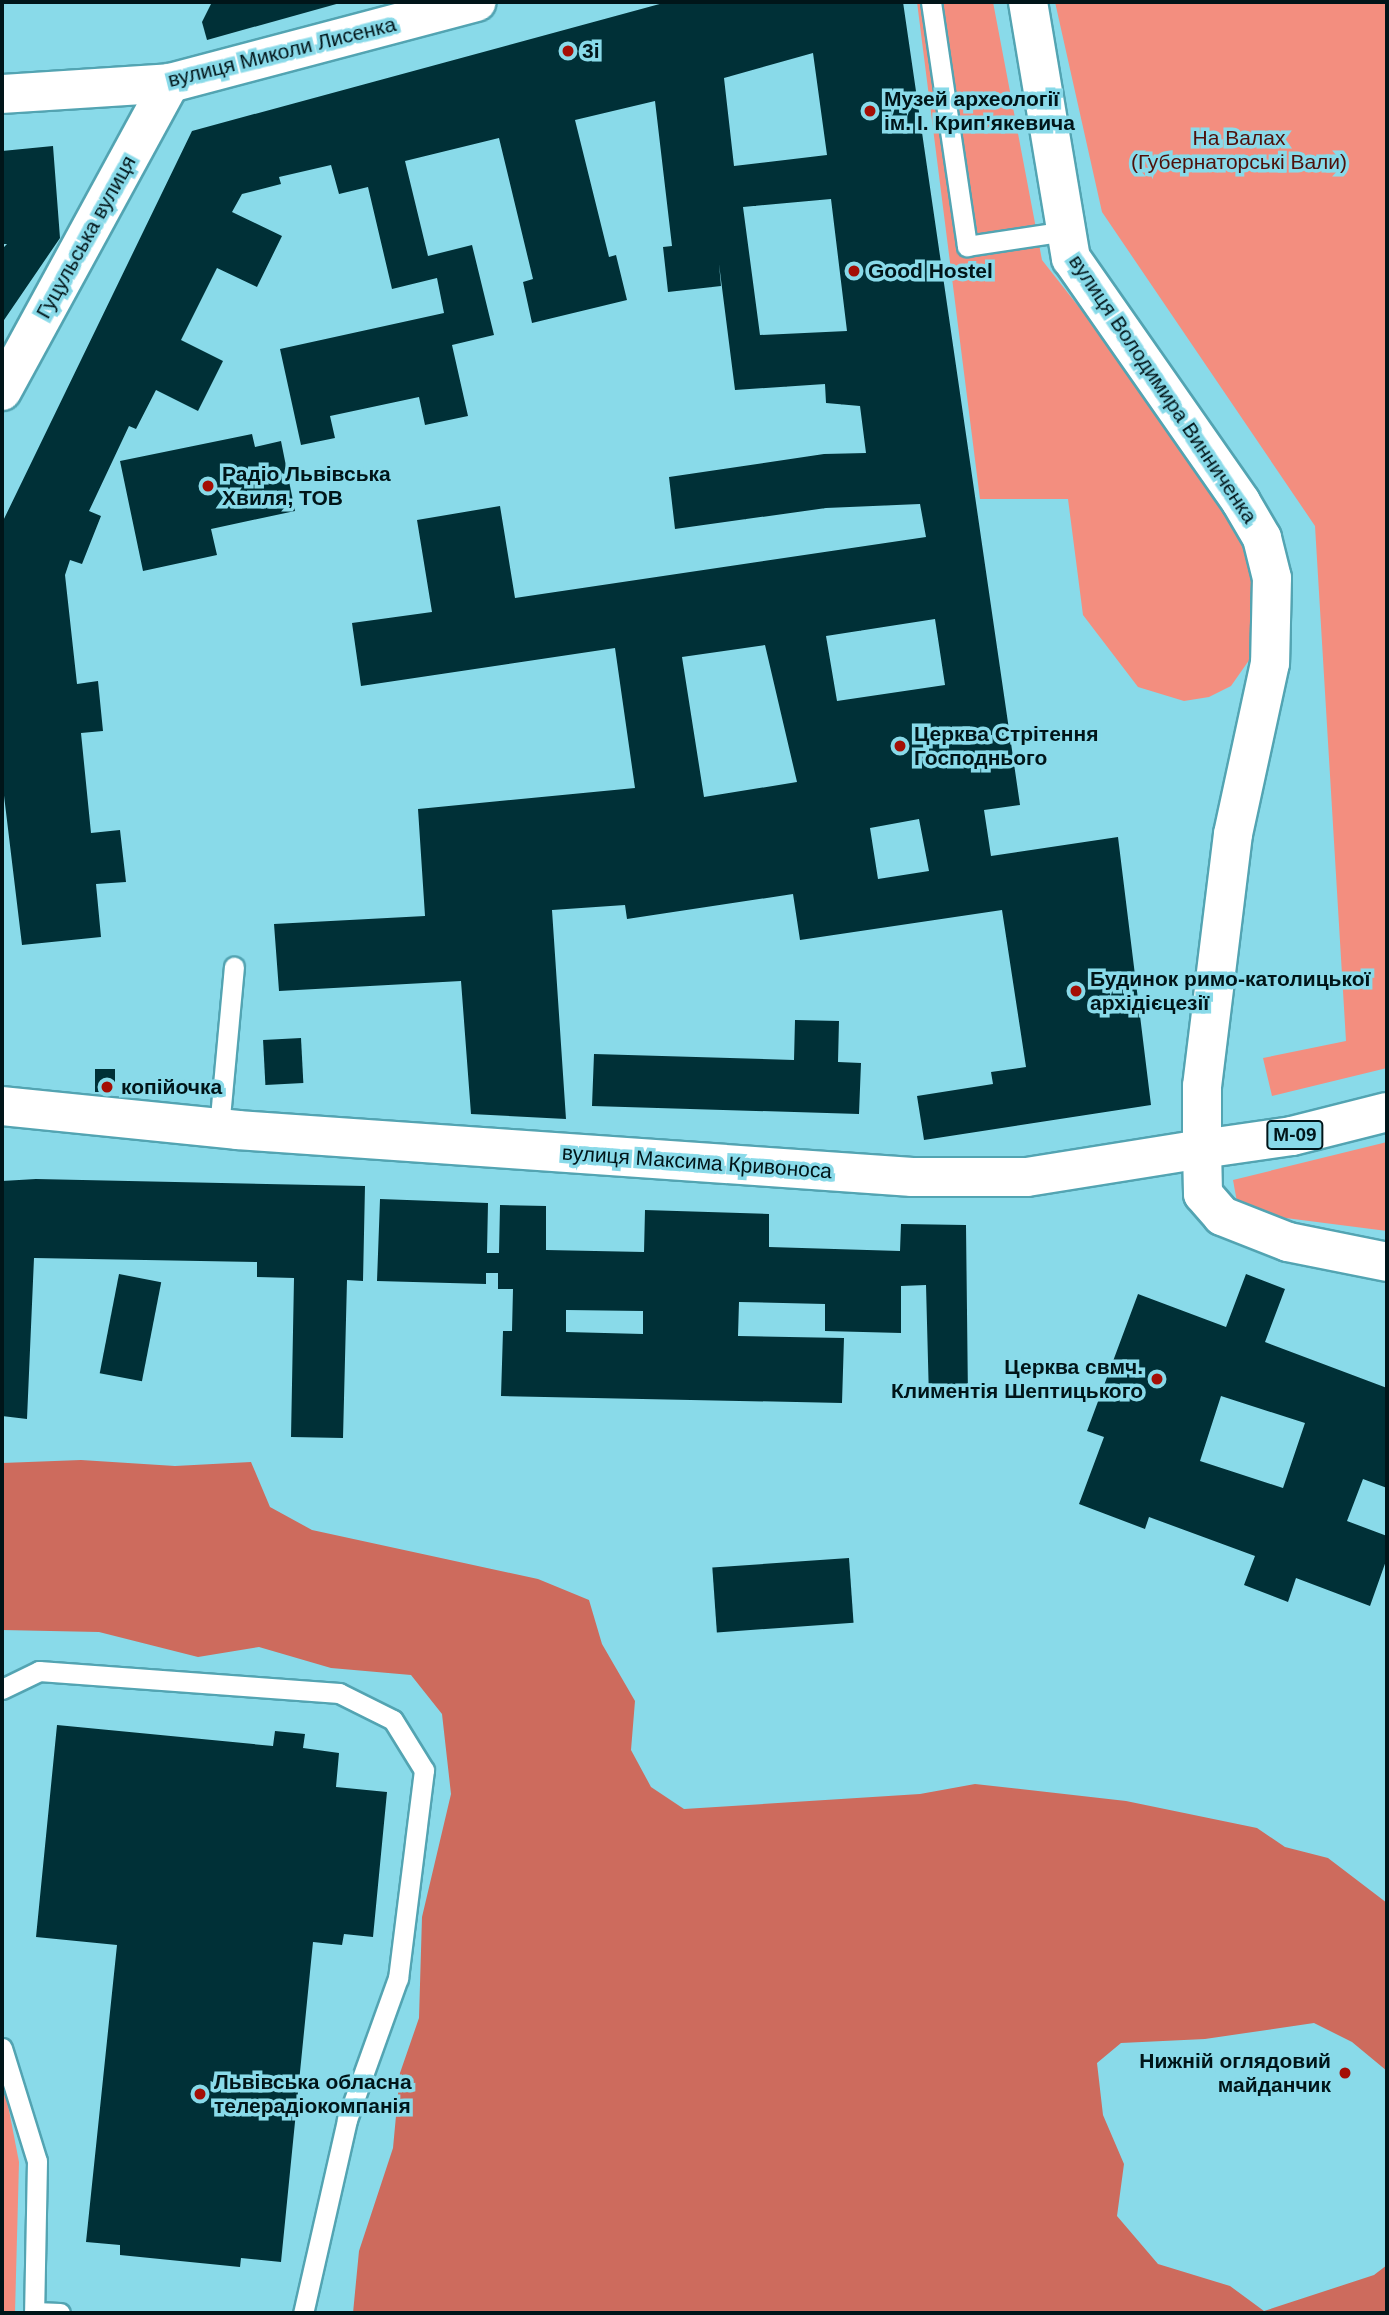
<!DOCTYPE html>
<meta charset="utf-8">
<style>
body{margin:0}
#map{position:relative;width:1389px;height:2315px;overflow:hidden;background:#89dae9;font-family:Arial,sans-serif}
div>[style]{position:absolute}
.green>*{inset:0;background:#f38e7f}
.forest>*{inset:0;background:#cd6b5d}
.building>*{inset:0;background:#003037;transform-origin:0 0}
.roads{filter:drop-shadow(2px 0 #53a4b2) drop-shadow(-2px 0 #53a4b2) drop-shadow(0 2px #53a4b2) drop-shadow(0 -2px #53a4b2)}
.lane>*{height:19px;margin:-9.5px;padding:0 9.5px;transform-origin:9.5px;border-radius:9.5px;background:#fff}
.street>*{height:38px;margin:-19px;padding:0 19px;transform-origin:19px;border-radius:19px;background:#fff}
.secondary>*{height:38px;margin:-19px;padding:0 19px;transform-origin:19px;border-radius:19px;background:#fff}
.primary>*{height:38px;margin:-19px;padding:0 19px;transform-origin:19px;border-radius:19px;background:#fff}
.dots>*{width:19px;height:19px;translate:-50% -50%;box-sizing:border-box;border:4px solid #89dae9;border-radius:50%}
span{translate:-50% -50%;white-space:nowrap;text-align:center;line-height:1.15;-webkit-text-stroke:7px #89dae9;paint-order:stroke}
.shield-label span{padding:2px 5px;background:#89dae9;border:2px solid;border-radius:5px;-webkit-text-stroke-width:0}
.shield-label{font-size:19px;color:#001519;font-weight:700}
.poi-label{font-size:21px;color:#001519;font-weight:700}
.left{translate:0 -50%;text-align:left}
.right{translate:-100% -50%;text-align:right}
.street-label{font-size:21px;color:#001519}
.park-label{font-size:21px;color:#4f100a}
.frame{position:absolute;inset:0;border:4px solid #001519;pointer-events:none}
</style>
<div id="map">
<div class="green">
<i style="clip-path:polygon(917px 2px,993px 2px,1042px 260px,1195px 455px,1259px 573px,1259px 646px,1231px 686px,1209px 697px,1184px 701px,1138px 687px,1083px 615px,1068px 499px,980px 499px)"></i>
<i style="clip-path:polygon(1055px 2px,1387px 2px,1387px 1068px,1272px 1096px,1263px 1058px,1346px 1041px,1315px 526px,1102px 212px)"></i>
<i style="clip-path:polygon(1387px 1142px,1387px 1231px,1263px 1215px,1237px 1202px,1233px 1180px)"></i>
<i style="clip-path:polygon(2px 2074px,19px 2162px,15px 2313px,2px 2313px)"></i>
</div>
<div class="forest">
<i style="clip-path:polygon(81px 1460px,175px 1466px,251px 1462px,270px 1507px,312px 1530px,538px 1579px,589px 1600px,602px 1644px,635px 1701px,631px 1750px,651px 1787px,684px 1809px,920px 1794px,975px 1784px,1126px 1801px,1257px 1828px,1285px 1847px,1328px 1858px,1387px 1903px,1387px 2071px,1352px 2042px,1314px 2023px,1205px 2039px,1121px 2043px,1097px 2063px,1103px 2115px,1124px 2164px,1117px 2216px,1158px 2264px,1230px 2286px,1264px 2311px,1374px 2275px,1387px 2265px,1387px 2313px,353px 2313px,359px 2251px,393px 2148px,400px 2073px,419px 2018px,422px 1917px,451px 1794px,442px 1714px,411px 1675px,331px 1668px,259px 1647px,198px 1657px,99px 1632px,2px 1630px,2px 1463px)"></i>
</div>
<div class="building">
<i style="clip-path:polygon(212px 2px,340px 2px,340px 3px,207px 40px,202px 22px)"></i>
<i style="clip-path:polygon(evenodd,667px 2px,903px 2px,1020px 805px,984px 810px,991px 856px,1118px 837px,1151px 1105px,924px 1140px,917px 1096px,993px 1084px,991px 1072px,1026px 1067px,1002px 910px,800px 940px,793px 894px,627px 919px,625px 905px,552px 910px,566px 1119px,471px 1114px,461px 981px,279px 991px,274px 924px,425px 916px,418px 809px,635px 788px,615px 648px,361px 686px,352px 623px,432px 612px,417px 520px,500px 506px,515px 598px,926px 537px,920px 504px,826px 508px,675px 529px,669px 477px,824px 454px,866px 453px,860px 406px,826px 403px,825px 384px,735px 390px,719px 264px,721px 286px,668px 292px,663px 247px,672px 246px,655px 101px,575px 120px,609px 257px,616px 255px,627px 300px,532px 323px,523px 282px,533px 279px,499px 138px,405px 161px,428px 256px,472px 245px,494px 335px,452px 345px,468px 416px,425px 425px,419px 397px,330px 416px,335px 438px,301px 445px,280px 349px,444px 313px,437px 278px,392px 289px,368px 187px,339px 194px,331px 165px,279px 177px,281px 184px,242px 194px,232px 212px,282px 236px,257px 287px,217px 268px,181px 340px,223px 361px,198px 411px,156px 390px,136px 429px,129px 426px,89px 511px,101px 516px,82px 564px,70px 560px,65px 575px,77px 684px,98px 681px,103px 731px,81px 733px,91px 833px,120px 830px,126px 882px,96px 884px,101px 937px,22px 945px,2px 779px,2px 523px,192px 131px,667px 2px,813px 53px,827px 155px,734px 166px,724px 78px,813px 53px,667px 2px,831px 199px,847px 331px,760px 335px,743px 207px,831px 199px,667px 2px,935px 619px,945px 685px,837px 701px,826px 636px,935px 619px,667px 2px,765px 645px,797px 782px,704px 797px,682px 657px,765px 645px,667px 2px,919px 819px,929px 871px,878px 879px,870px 828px,919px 819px)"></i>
<i style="clip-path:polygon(53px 146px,60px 238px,2px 323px,2px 249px,7px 244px,2px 244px,2px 151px)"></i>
<i style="clip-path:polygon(252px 434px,255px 447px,281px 441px,295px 511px,211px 529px,217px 555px,143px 571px,120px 461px)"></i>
<i style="clip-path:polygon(795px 1020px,839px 1021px,838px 1062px,861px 1063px,859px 1114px,592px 1106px,594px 1054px,794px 1060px)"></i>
<i style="left:301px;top:1038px;width:45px;height:38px;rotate:87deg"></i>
<i style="left:95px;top:1069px;width:20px;height:23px"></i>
<i style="clip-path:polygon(36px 1179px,365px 1186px,363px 1281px,347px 1280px,343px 1438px,291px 1437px,294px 1278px,257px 1277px,257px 1262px,34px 1258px,27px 1419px,2px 1416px,2px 1181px)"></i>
<i style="clip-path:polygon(evenodd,380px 1199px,488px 1203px,487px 1253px,499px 1253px,500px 1205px,546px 1206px,546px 1250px,644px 1252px,645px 1210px,769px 1214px,769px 1247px,900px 1251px,901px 1224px,966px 1225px,968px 1398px,929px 1399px,926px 1285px,901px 1286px,901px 1333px,825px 1331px,825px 1304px,739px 1302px,738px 1336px,844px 1338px,842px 1403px,501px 1396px,503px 1331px,512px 1331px,513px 1289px,498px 1289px,498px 1273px,486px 1273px,486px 1284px,377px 1281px,380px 1199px,566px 1310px,643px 1311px,643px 1334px,566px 1332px,566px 1310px)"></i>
<i style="left:119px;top:1274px;width:43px;height:101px;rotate:11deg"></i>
<i style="clip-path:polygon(evenodd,1246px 1274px,1285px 1289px,1265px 1342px,1387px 1388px,1387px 1488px,1363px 1479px,1347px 1521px,1387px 1536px,1387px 1558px,1370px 1606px,1296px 1578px,1288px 1602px,1244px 1585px,1255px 1556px,1149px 1517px,1145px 1529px,1079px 1504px,1104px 1437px,1087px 1431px,1138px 1294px,1226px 1327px,1246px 1274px,1221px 1396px,1305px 1423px,1283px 1488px,1200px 1461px,1221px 1396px)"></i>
<i style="left:849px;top:1558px;width:65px;height:137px;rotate:86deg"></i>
<i style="clip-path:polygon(57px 1725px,273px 1746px,275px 1731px,305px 1734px,303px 1748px,339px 1753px,336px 1787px,387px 1792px,373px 1937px,344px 1934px,342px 1945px,313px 1942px,281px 2262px,241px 2258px,240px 2267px,120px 2255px,120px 2245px,86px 2242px,117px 1945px,36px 1937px)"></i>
</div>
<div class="roads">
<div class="lane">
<i style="left:931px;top:2px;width:247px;rotate:81.6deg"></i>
<i style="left:967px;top:246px;width:100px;rotate:-8.6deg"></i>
<i style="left:219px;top:1128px;width:162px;rotate:-84.7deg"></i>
<i style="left:2px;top:1689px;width:41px;rotate:-25.9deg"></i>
<i style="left:39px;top:1671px;width:301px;rotate:4.2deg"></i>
<i style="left:339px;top:1693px;width:60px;rotate:26.6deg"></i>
<i style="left:393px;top:1720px;width:59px;rotate:58.2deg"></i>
<i style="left:424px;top:1770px;width:210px;rotate:97.1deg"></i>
<i style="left:398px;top:1978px;width:151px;rotate:109.8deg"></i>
<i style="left:347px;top:2120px;width:198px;rotate:102.8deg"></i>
<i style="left:2px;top:2048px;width:118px;rotate:72.8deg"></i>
<i style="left:37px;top:2161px;width:152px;rotate:91.1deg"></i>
<i style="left:34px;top:2312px;width:26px;rotate:2deg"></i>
</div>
<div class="street">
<i style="left:2px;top:94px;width:168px;rotate:-3.7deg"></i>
<i style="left:170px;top:83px;width:317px;rotate:-14.8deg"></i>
<i style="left:2px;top:391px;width:351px;rotate:-61.4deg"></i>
<i style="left:1202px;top:1149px;width:45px;rotate:88.7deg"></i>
<i style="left:1203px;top:1194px;width:29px;rotate:49deg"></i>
<i style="left:1222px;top:1216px;width:71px;rotate:21.5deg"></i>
<i style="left:1288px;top:1242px;width:101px;rotate:11.4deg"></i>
</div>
<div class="secondary">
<i style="left:2px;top:1106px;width:236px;rotate:5.8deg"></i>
<i style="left:237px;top:1130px;width:677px;rotate:3.98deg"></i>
<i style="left:912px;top:1177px;width:115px"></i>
<i style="left:1027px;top:1177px;width:177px;rotate:-9.1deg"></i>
</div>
<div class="primary">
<i style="left:1028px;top:2px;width:260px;rotate:80.5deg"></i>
<i style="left:1071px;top:258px;width:297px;rotate:55.1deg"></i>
<i style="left:1241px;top:502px;width:42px;rotate:59.7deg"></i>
<i style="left:1262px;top:538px;width:41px;rotate:76deg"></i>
<i style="left:1272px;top:578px;width:85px;rotate:91.3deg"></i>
<i style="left:1270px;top:663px;width:175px;rotate:102.2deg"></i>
<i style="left:1233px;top:834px;width:254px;rotate:97deg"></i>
<i style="left:1202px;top:1086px;width:63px;rotate:90deg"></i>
<i style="left:1202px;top:1149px;width:91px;rotate:-8.2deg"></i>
<i style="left:1292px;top:1136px;width:98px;rotate:-14.2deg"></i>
</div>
</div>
<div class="dots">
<i style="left:568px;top:51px;background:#a40e05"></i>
<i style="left:870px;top:111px;background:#a40e05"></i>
<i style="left:854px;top:271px;background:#a40e05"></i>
<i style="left:208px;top:486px;background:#a40e05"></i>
<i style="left:900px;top:746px;background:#a40e05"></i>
<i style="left:1076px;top:991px;background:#a40e05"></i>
<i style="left:107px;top:1087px;background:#a40e05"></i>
<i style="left:1157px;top:1379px;background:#a40e05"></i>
<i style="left:1345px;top:2073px;background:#a40e05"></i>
<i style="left:200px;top:2094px;background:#a40e05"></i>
</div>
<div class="shield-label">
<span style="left:1295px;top:1135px">М-09</span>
</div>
<div class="poi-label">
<span class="left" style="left:582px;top:51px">3і</span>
<span class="left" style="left:884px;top:111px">Музей археології<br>ім. І. Крип'якевича</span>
<span class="left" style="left:868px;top:271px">Good Hostel</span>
<span class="left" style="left:222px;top:486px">Радіо Львівська<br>Хвиля, ТОВ</span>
<span class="left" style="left:914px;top:746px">Церква Стрітення<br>Господнього</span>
<span class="left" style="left:1090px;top:991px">Будинок римо-католицької<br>архідієцезії</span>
<span class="left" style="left:121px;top:1087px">копійочка</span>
<span class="right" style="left:1143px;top:1379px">Церква свмч.<br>Климентія Шептицького</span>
<span class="right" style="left:1331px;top:2073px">Нижній оглядовий<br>майданчик</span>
<span class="left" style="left:214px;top:2094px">Львівська обласна<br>телерадіокомпанія</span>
</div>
<div class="street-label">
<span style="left:282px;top:52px;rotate:-14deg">вулиця Миколи Лисенка</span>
<span style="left:86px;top:237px;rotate:-61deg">Гуцульська вулиця</span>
<span style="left:1163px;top:389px;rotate:56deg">вулиця Володимира Винниченка</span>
<span style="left:697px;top:1162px;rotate:4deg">вулиця Максима Кривоноса</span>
</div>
<div class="park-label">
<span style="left:1239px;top:150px">На Валах<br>(Губернаторські Вали)</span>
</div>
<div class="frame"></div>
</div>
